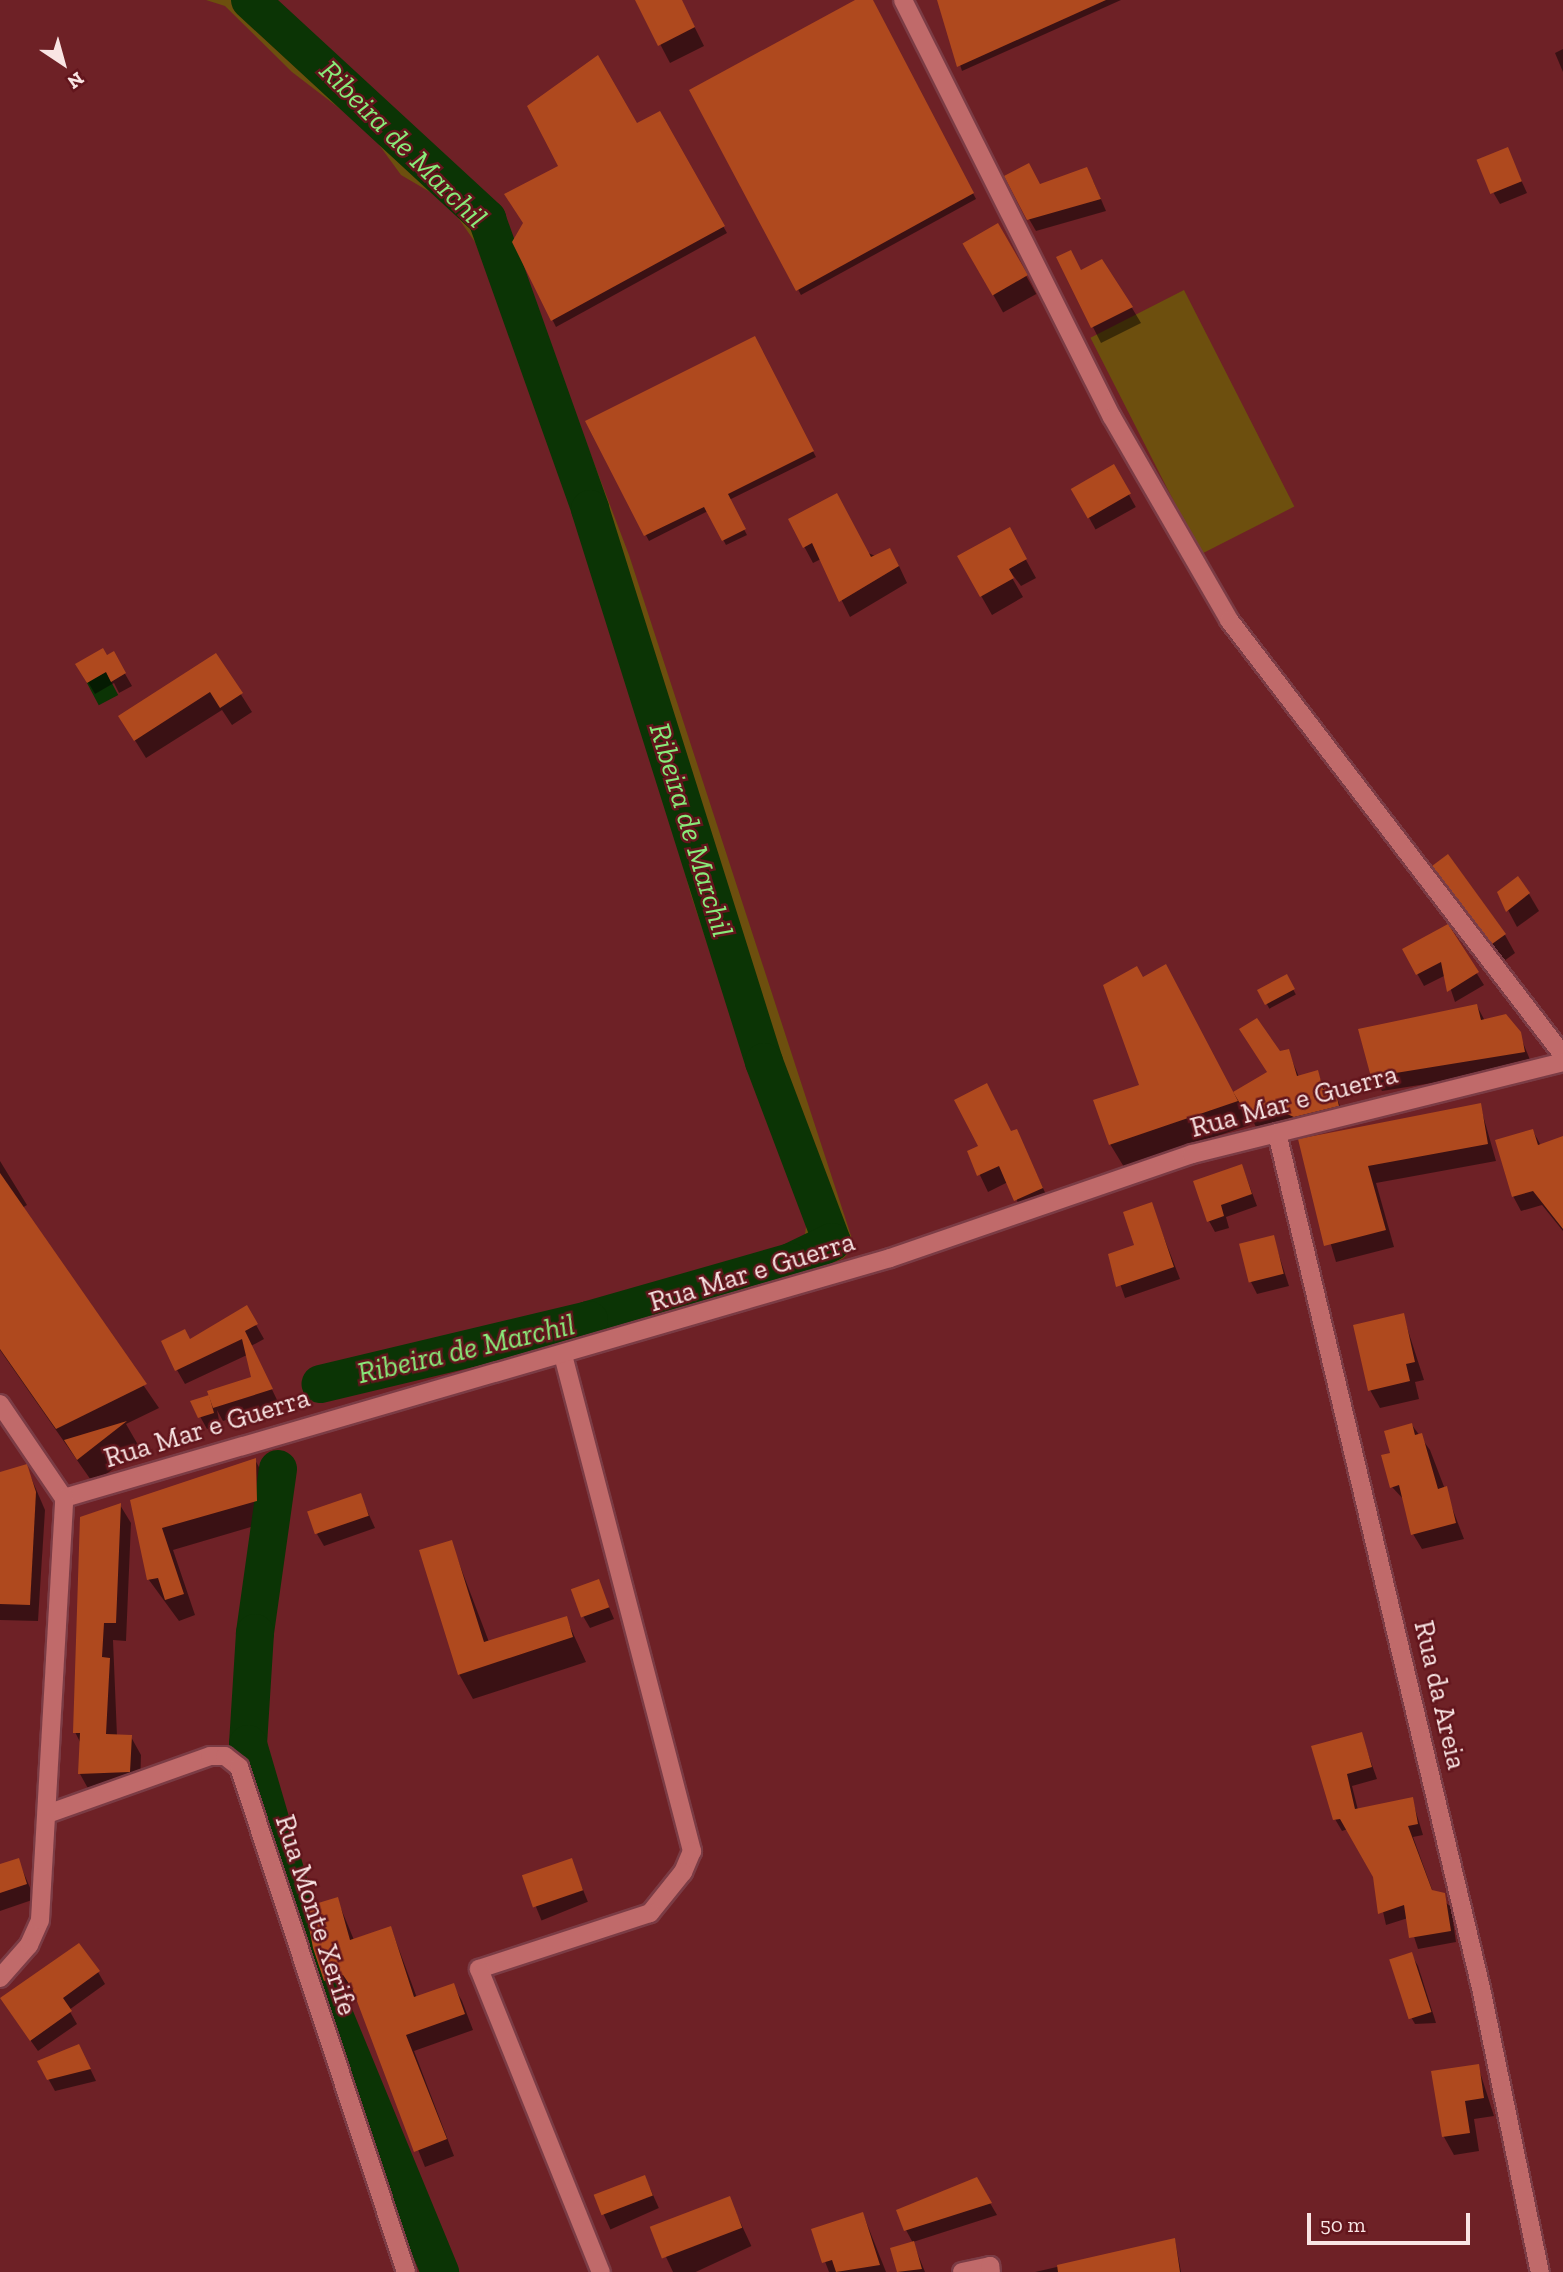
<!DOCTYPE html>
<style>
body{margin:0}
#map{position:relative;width:1563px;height:2272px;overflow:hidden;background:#6e2126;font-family:"Zilla Slab",serif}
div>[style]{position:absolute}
.green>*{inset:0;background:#6d4f0e;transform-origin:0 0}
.water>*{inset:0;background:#0b3405;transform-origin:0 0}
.shadow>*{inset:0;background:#0007;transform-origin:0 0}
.river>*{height:38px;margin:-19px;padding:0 19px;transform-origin:19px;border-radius:19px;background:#0b3405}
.building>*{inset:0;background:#af491e;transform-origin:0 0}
.roads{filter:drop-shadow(2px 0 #7b3c45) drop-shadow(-2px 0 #7b3c45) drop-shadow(0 2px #7b3c45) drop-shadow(0 -2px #7b3c45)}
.minor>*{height:18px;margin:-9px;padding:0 9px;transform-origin:9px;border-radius:9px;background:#c06a6a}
span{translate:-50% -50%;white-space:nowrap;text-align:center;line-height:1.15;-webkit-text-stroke:5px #62151c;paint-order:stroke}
.street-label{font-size:28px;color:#f9e5e4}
.water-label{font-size:30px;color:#89ea7a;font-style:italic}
.north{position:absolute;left:28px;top:28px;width:70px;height:70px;-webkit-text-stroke:5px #62151c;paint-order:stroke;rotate:144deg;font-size:19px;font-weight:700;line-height:28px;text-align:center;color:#f9e5e4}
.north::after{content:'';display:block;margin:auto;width:24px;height:32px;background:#f9e5e4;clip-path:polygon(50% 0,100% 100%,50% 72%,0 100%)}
.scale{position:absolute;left:1307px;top:2213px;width:163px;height:32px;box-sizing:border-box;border:4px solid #f9e5e4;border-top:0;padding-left:9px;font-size:21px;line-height:24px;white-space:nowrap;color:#f9e5e4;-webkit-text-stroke:5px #62151c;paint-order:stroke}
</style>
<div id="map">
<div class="green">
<i style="clip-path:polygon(206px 0,275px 0,484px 193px,504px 227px,629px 555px,855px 1248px,842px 1259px,817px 1269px,804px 1241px,807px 1220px,766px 1120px,691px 895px,634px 686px,542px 411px,475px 242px,447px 202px,401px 175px,369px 131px,292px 72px,225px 6px)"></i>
<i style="left:1184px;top:290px;width:243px;height:105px;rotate:63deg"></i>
</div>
<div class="water">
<i style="left:106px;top:672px;width:26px;height:22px;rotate:62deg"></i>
</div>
<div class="shadow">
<i style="clip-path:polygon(637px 0,681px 0,704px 46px,670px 63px)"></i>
<i style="clip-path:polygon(859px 0,871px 0,976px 199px,801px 295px,692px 91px)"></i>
<i style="clip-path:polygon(939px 0,1121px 0,962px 71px)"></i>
<i style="clip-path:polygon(1563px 49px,1563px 72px,1555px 53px)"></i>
<i style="clip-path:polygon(659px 114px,727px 233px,556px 327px,514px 242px,560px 166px)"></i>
<i style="clip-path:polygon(1507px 150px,1527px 193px,1500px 204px,1493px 192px)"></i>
<i style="clip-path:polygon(1093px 181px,1106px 211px,1036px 231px,1029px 219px,1040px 186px)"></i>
<i style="left:998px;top:225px;width:79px;height:38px;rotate:61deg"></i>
<i style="clip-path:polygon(1058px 258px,1132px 308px,1141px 323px,1101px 343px)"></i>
<i style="clip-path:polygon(754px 338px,816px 457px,729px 500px,747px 535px,726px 545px,708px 511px,649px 541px,587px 422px)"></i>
<i style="left:1113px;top:466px;width:47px;height:46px;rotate:61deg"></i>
<i style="clip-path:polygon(790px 520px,899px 566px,907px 583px,850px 617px,821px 559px,813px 563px)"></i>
<i style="clip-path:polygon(1009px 529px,1036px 578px,1021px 586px,1003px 562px,1023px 597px,992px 615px,959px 557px)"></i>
<i style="clip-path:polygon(113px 653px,132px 686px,119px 693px,114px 683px,95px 694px,78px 665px)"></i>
<i style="clip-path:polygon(216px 655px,252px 712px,232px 725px,222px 710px,146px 758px,131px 734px)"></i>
<i style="clip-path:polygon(1435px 867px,1505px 935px,1515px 953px,1504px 961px)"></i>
<i style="clip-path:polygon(1499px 893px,1529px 894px,1539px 911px,1517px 927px)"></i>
<i style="clip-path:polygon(1447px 926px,1484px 985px,1455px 1002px,1446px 975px,1424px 986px,1404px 950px)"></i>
<i style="left:1286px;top:976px;width:21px;height:30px;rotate:62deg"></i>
<i style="clip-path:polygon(1143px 979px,1233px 1093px,1269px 1072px,1279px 1053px,1288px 1051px,1299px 1077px,1317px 1072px,1325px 1090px,1333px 1088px,1344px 1116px,1301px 1127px,1287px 1121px,1259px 1132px,1240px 1099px,1250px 1125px,1124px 1167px,1110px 1144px,1141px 1086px)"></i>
<i style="clip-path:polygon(1477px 1006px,1485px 1021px,1519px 1033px,1533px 1067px,1382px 1091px,1373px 1076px)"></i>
<i style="clip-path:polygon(1480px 1105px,1496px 1161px,1376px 1183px,1394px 1247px,1336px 1262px,1301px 1141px)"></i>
<i style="clip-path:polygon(1016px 1131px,1051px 1205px,1025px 1217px,1008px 1182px,988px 1192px,969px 1152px)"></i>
<i style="clip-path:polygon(1533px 1131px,1541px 1146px,1563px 1137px,1563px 1231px,1542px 1205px,1521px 1211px,1513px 1196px)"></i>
<i style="clip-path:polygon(0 1161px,27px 1205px,22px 1208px,159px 1408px,126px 1424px,141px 1450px,93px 1483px,0 1350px)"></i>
<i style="clip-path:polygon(1242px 1166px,1257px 1206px,1226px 1217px,1229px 1228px,1215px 1232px,1209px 1221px)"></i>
<i style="clip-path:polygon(1151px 1204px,1180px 1279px,1125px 1298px,1110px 1255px,1137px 1246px)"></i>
<i style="clip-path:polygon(1273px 1237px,1289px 1286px,1257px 1294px,1251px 1282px)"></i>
<i style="clip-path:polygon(246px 1307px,264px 1339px,251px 1346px,279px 1404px,223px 1421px,217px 1410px,220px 1425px,207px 1429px,192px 1402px,253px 1379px,247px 1355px,185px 1384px,177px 1370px,190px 1341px)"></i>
<i style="clip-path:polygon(1403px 1315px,1424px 1380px,1415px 1382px,1419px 1399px,1380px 1408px,1370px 1390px)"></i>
<i style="clip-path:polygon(1412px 1425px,1430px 1450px,1464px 1539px,1422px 1549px,1413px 1534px,1405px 1501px,1392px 1487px,1392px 1454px)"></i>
<i style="clip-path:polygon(255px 1460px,267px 1481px,268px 1522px,173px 1550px,195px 1615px,179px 1621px,149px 1580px,132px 1501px)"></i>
<i style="clip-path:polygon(26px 1466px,45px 1510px,38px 1621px,0 1620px,0 1474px)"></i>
<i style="clip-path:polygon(360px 1495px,375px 1528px,324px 1546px,317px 1534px)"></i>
<i style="clip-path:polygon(120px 1505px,131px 1523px,126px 1641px,113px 1640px,117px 1736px,131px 1737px,141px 1755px,140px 1790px,90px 1792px,80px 1774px,81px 1744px,75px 1732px)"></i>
<i style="clip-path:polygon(451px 1542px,489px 1642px,566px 1618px,586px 1662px,473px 1699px,459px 1674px)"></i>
<i style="clip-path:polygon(598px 1581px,614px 1619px,590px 1628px,583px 1616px)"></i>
<i style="clip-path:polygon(1361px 1734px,1377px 1779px,1352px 1786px,1358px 1810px,1412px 1799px,1423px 1835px,1413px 1837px,1433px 1892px,1451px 1907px,1456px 1942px,1418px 1949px,1408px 1918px,1386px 1925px,1375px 1876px,1348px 1829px,1342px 1831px,1335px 1819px,1313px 1747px)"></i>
<i style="clip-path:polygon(18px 1860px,35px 1899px,0 1911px,0 1866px)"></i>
<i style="left:571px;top:1860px;width:45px;height:50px;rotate:68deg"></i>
<i style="clip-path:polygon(337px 1899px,354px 1940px,391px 1928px,417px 1998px,453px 1985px,462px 2001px,473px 2030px,414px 2051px,454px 2156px,425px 2167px,354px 1991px,335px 1997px,326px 1981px,307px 1908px)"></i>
<i style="clip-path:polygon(1411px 1954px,1418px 1966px,1436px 2023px,1415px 2024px,1408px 2012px)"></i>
<i style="clip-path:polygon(98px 1972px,105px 1984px,69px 2010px,77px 2024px,38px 2051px,9px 2010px)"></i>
<i style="clip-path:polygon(85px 2058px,96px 2081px,55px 2091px,39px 2062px)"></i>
<i style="clip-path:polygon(1478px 2066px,1494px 2116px,1474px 2119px,1479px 2151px,1454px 2155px,1444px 2137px,1433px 2073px)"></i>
<i style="left:645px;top:2177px;width:34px;height:53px;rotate:66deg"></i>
<i style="clip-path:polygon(976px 2179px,997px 2215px,913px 2242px,925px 2272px,899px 2272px,893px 2249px,913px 2243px,906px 2230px)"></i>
<i style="left:729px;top:2198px;width:53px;height:82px;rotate:65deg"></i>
<i style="clip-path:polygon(863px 2214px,886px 2272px,829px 2272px,813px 2230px)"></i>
<i style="clip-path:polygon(1175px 2240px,1181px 2272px,1035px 2272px)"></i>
</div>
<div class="river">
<i style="left:250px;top:0;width:323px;rotate:42.7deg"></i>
<i style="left:487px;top:219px;width:308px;rotate:70.4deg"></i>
<i style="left:590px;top:509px;width:580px;rotate:72.53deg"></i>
<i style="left:764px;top:1062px;width:192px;rotate:69.3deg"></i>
<i style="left:832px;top:1242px;width:46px;rotate:154deg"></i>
<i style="left:791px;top:1262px;width:210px;rotate:164deg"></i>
<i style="left:589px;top:1320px;width:276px;rotate:166.6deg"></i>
<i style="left:278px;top:1469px;width:166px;rotate:98deg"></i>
<i style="left:255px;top:1633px;width:111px;rotate:93.6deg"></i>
<i style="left:248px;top:1744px;width:224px;rotate:73.7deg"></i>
<i style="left:311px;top:1959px;width:339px;rotate:67.6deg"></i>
</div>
<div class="building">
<i style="clip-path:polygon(635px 0,682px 0,695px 27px,658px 46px)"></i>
<i style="clip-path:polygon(855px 0,873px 0,974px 193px,796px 291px,689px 90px)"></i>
<i style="clip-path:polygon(937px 0,1106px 0,957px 67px)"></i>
<i style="clip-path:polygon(598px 55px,637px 123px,660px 111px,725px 226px,551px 321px,512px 242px,523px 223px,504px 194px,558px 166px,527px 106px)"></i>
<i style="left:1508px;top:147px;width:37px;height:34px;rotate:68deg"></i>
<i style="clip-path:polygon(1029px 163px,1040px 184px,1087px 167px,1101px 199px,1027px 220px,1004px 176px)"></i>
<i style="left:998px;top:223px;width:60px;height:41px;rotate:60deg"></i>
<i style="clip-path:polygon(1071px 250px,1081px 270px,1102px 259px,1133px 307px,1091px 328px,1056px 257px)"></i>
<i style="clip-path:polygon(755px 336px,814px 451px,728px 494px,746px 529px,722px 541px,704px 507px,644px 536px,585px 421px)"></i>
<i style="left:1114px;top:464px;width:34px;height:50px;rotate:60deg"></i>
<i style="clip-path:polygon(837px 493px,871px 557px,890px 548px,899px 566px,839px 602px,812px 543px,803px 548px,788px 519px)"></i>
<i style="clip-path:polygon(1010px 527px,1027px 559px,1009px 569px,1014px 578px,980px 597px,957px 556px)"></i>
<i style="clip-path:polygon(103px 648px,107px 655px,114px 651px,126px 673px,111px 682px,106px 672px,87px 683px,75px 664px)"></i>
<i style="clip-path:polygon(216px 653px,243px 693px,220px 708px,210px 692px,134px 741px,118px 716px)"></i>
<i style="clip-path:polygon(1448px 854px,1506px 934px,1492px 944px,1432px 866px)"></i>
<i style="clip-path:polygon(1518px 876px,1530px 893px,1506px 912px,1497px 892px)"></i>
<i style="clip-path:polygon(1448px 924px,1479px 972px,1447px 992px,1441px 962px,1416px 975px,1402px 949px)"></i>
<i style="clip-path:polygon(1166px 964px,1238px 1101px,1109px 1145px,1093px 1100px,1139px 1085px,1103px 985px,1137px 966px,1143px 977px)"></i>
<i style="left:1287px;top:974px;width:17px;height:34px;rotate:62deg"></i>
<i style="clip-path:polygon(1477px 1004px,1481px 1020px,1506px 1014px,1521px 1032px,1525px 1052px,1371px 1077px,1358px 1029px)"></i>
<i style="clip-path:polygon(1257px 1018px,1280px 1051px,1289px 1049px,1297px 1076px,1318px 1070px,1323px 1089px,1334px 1086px,1339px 1106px,1294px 1117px,1280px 1111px,1252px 1123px,1233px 1092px,1267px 1072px,1239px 1029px)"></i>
<i style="clip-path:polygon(987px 1083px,1011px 1131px,1017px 1129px,1043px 1188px,1014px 1201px,999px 1166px,977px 1176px,967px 1151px,978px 1146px,954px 1100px)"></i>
<i style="clip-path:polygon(1481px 1103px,1488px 1144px,1368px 1166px,1386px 1230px,1324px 1246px,1298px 1139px)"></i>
<i style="clip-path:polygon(1533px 1129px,1538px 1145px,1563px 1136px,1563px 1229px,1533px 1191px,1512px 1197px,1495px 1140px)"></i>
<i style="clip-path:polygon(1242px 1164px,1252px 1194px,1221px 1205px,1224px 1216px,1207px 1222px,1193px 1181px)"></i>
<i style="clip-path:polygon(0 1173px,147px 1384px,56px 1429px,0 1349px)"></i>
<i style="clip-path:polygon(1152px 1202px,1174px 1267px,1116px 1287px,1108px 1254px,1134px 1245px,1123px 1212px)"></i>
<i style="left:1274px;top:1235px;width:40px;height:36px;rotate:76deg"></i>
<i style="clip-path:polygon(247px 1305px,258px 1324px,245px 1331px,273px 1389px,213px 1408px,207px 1391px,251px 1377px,242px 1339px,175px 1371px,161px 1341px,185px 1329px,190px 1339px)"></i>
<i style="clip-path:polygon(1404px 1313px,1415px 1362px,1406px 1364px,1410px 1381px,1368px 1391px,1353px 1325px)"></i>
<i style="clip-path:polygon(209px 1395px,214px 1413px,198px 1418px,190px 1401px)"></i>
<i style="clip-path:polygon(127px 1421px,77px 1460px,64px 1440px)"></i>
<i style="clip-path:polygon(1412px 1423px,1415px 1435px,1422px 1433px,1438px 1489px,1447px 1486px,1456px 1523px,1411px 1535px,1399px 1485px,1390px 1488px,1381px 1455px,1390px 1453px,1384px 1431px)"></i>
<i style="clip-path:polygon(256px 1458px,257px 1501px,162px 1528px,184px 1594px,165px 1600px,158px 1578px,147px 1580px,130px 1500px)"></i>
<i style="clip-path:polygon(27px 1464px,36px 1492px,30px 1605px,0 1604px,0 1472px)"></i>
<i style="left:361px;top:1493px;width:24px;height:57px;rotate:71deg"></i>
<i style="clip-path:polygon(121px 1503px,116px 1623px,104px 1623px,102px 1657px,110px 1658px,106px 1734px,132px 1735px,130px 1772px,78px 1774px,80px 1733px,73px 1733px,80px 1517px)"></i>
<i style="clip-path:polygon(452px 1540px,484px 1642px,567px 1616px,573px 1637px,458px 1675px,419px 1550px)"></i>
<i style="left:599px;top:1579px;width:30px;height:30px;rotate:70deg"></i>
<i style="clip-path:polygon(1362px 1732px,1372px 1767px,1347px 1774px,1355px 1809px,1413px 1797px,1418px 1824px,1408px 1826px,1432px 1890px,1445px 1893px,1451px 1931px,1409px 1938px,1404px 1905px,1378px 1914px,1373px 1877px,1340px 1819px,1333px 1820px,1311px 1746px)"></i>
<i style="clip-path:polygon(19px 1858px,27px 1884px,0 1893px,0 1864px)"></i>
<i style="left:572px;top:1858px;width:34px;height:53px;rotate:71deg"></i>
<i style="clip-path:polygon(338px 1897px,350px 1940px,391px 1926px,414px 1997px,454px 1983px,465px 2014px,406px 2035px,447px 2139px,414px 2152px,352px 1988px,343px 1975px,324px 1981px,313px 1948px,305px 1907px)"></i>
<i style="clip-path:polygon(79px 1943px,100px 1971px,63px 1998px,72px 2011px,30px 2041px,0 1998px)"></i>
<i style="left:1412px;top:1952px;width:63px;height:24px;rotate:72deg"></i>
<i style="clip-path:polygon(79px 2044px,91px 2069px,47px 2080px,37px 2061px)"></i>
<i style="clip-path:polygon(1479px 2064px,1484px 2098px,1465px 2101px,1470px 2133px,1442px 2137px,1431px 2071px)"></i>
<i style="left:645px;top:2175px;width:22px;height:55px;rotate:69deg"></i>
<i style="clip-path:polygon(977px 2177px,992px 2203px,904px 2231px,896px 2210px)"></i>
<i style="left:730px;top:2196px;width:34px;height:86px;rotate:69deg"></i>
<i style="clip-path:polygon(863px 2212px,880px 2265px,836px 2272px,832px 2260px,822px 2263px,811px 2229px)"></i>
<i style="clip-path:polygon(1175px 2238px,1180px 2272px,1058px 2272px,1057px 2265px)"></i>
<i style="clip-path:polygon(914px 2241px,922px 2269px,897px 2272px,890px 2248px)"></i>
</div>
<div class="roads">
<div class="minor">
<i style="left:903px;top:0;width:466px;rotate:63.4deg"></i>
<i style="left:1112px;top:417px;width:234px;rotate:60deg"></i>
<i style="left:1229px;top:620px;width:548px;rotate:52.48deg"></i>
<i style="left:1277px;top:1133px;width:879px;rotate:76.58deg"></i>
<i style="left:1481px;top:1988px;width:290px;rotate:78.3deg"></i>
<i style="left:563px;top:1355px;width:513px;rotate:75.42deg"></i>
<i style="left:692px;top:1851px;width:23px;rotate:113deg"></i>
<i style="left:683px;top:1872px;width:53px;rotate:128.8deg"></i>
<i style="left:650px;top:1913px;width:180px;rotate:161.9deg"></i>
<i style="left:479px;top:1969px;width:327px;rotate:68.1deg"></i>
<i style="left:0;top:1404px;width:114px;rotate:55.8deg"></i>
<i style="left:64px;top:1498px;width:860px;rotate:-16.2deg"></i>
<i style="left:890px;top:1258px;width:319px;rotate:-19deg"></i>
<i style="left:1192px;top:1154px;width:382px;rotate:-13.9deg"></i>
<i style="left:50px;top:1813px;width:170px;rotate:-19.6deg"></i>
<i style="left:210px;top:1756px;width:15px"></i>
<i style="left:225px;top:1756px;width:18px;rotate:38deg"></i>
<i style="left:239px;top:1767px;width:532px;rotate:71.7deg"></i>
<i style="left:0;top:1978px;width:44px;rotate:-48.7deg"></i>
<i style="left:29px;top:1945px;width:27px;rotate:-66deg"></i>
<i style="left:40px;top:1920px;width:423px;rotate:-86.7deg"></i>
<i style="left:962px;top:2272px;width:29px;rotate:-12deg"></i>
<i style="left:990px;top:2266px;width:6px;rotate:81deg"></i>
</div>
</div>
<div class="street-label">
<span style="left:1294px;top:1101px;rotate:-15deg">Rua Mar e Guerra</span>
<span style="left:752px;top:1272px;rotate:-17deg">Rua Mar e Guerra</span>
<span style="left:207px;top:1428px;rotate:-17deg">Rua Mar e Guerra</span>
<span style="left:1440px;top:1695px;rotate:77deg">Rua da Areia</span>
<span style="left:316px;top:1915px;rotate:72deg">Rua Monte Xerife</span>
</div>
<div class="water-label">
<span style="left:403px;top:144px;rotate:45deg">Ribeira de Marchil</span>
<span style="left:691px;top:830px;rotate:73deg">Ribeira de Marchil</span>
<span style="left:466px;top:1349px;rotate:-13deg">Ribeira de Marchil</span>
</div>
<div class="north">N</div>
<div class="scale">50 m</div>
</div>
